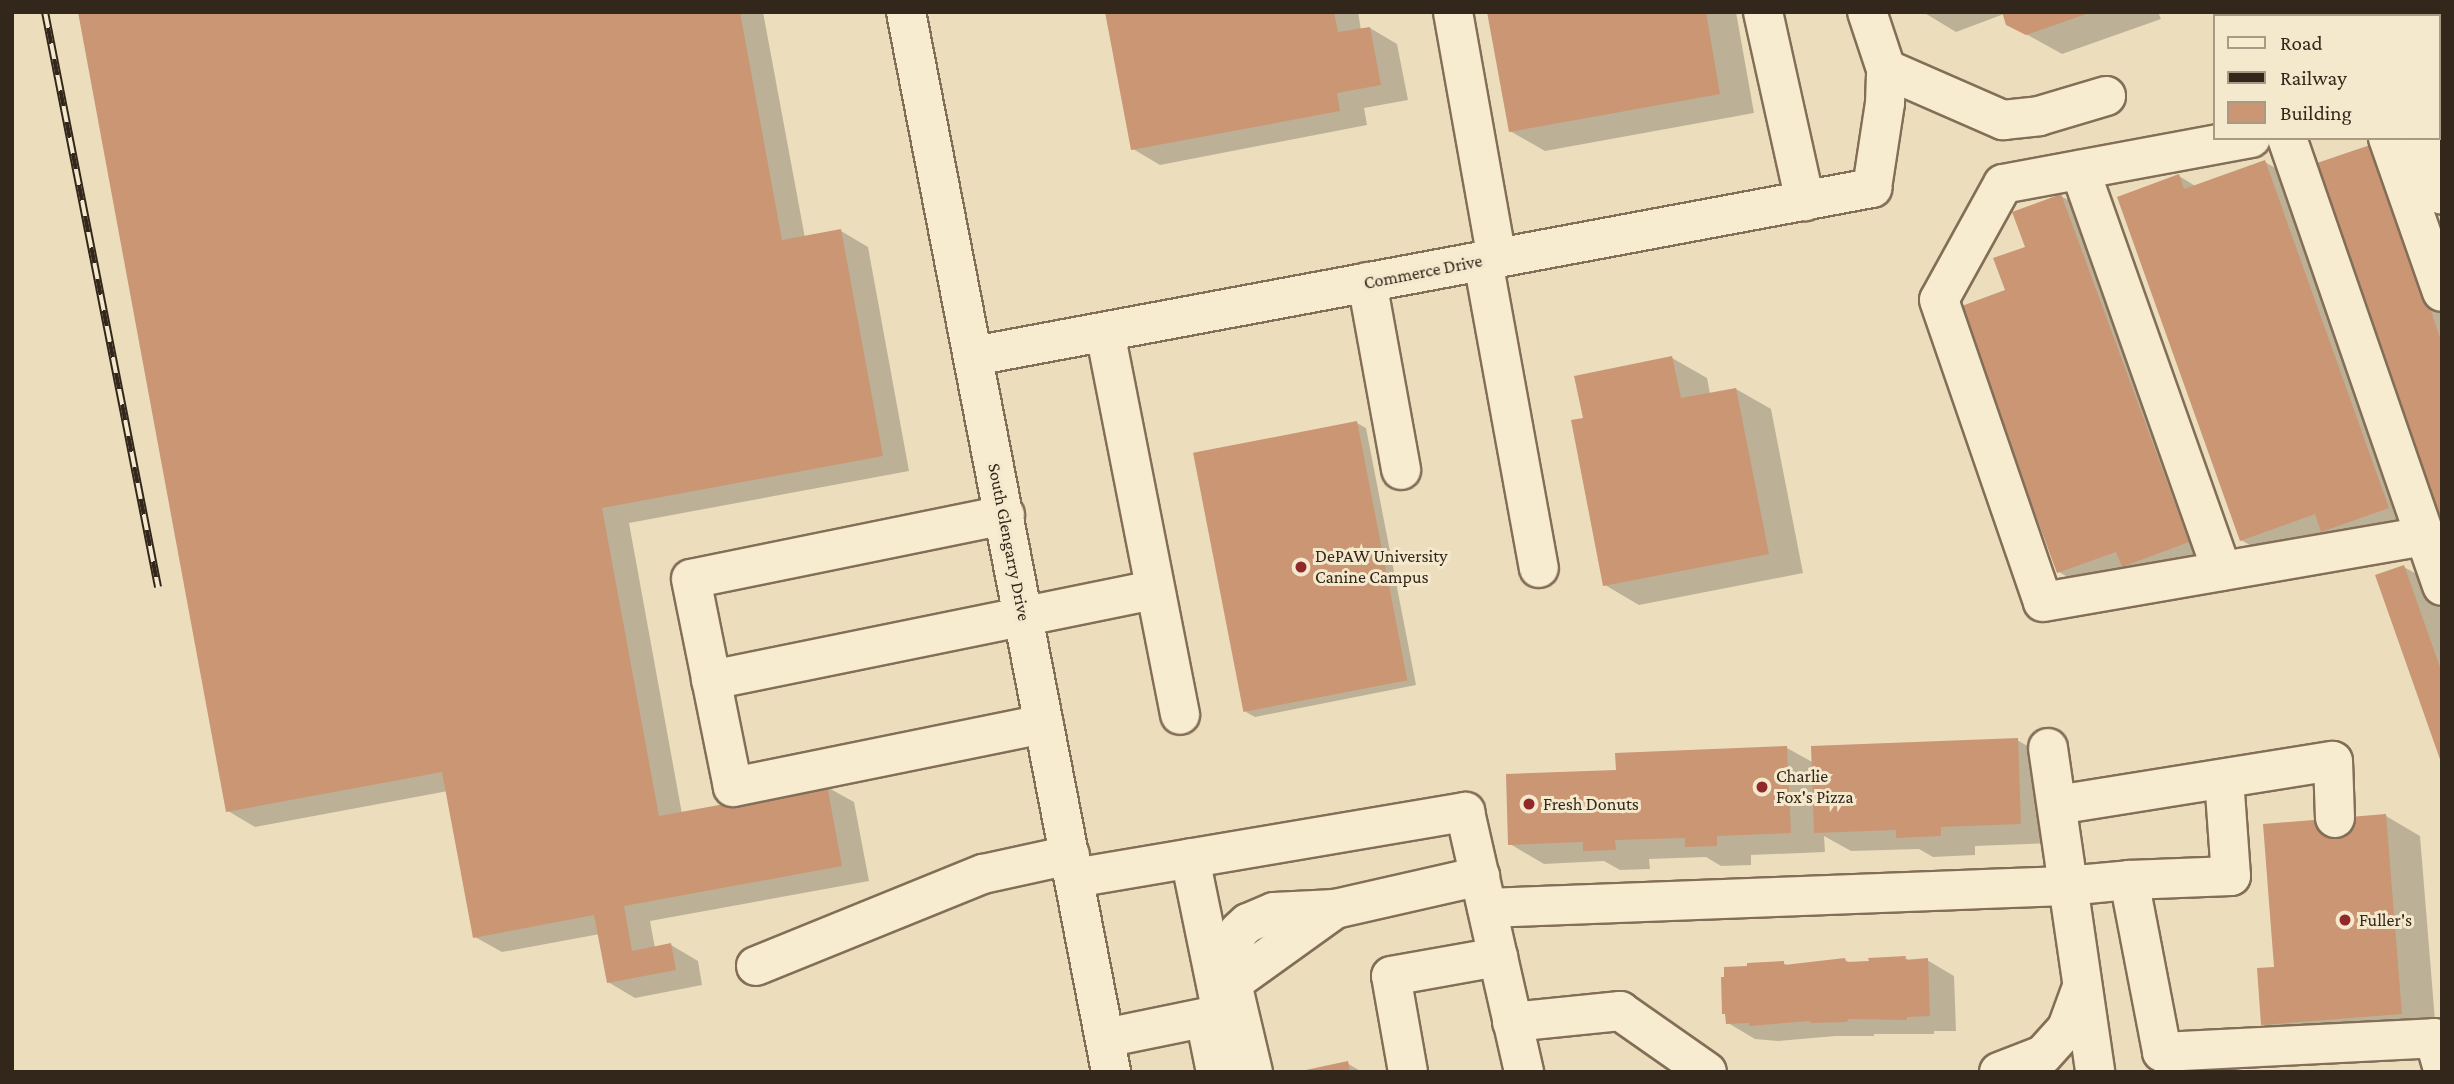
<!DOCTYPE html>
<style>
body{margin:0}
#map{position:relative;width:2454px;height:1084px;overflow:hidden;background:#ecdebd;font-family:"Crimson Pro",serif}
div>[style]{position:absolute}
.shadow>*{inset:0;background:#0003}
.building>*{inset:0;background:#ca9674;transform-origin:0 0}
.roads{filter:drop-shadow(2px 0 #836e57) drop-shadow(-2px 0 #836e57) drop-shadow(0 2px #836e57) drop-shadow(0 -2px #836e57)}
.minor>*{height:38px;margin:-19px;padding:0 19px;transform-origin:19px;border-radius:19px;background:#f7ebd0}
.rail>*{height:8px;margin-top:-4px;transform-origin:0;background:repeating-linear-gradient(90deg,#f4e8cd 0 16px,#33271b 0 32px);box-sizing:border-box;border-block:2px solid #33271b}
.dots>*{width:19px;height:19px;translate:-50% -50%;box-sizing:border-box;border:4px solid #f4e8cd;border-radius:50%}
span{translate:-50% -50%;white-space:nowrap;text-align:center;line-height:1.15;-webkit-text-stroke:6px #f4e8cd;paint-order:stroke}
.street-label{font-size:18px;color:#33271b}
.poi-label{font-size:18px;color:#33271b}
.left{translate:0 -50%;text-align:left}
.frame{position:absolute;inset:0;border:14px solid #33271b;pointer-events:none}
.legend{position:absolute;left:2213px;top:14px;width:228px;height:126px;box-sizing:border-box;background:#f4e8cd;border:2px solid #a79b86;margin:0;padding:9px 12px;list-style:none;font-size:21px;color:#33271b}
.legend li{display:flex;align-items:center;gap:14px;height:35px}
.legend b{width:35px;border:2px solid #a79b86}
</style>
<div id="map">
<div class="shadow">
<i style="clip-path:polygon(80px 12px,763px 12px,805px 238px,841px 231px,868px 247px,909px 471px,629px 523px,682px 814px,827px 787px,854px 802px,869px 881px,650px 921px,655px 948px,671px 945px,698px 961px,702px 985px,635px 998px,608px 982px,600px 934px,502px 952px,475px 937px,448px 791px,255px 827px,228px 811px)"></i>
<i style="clip-path:polygon(1107px 12px,1358px 12px,1361px 30px,1370px 28px,1397px 44px,1408px 100px,1364px 108px,1367px 125px,1160px 165px,1133px 149px)"></i>
<i style="clip-path:polygon(1489px 12px,1736px 12px,1754px 113px,1545px 151px,1510px 131px)"></i>
<i style="clip-path:polygon(1923px 12px,2158px 12px,2161px 19px,2062px 54px,2008px 24px,2004px 14px,1956px 32px)"></i>
<i style="clip-path:polygon(2265px 162px,2299px 182px,2423px 527px,2276px 560px,2241px 540px,2179px 176px,2197px 187px)"></i>
<i style="clip-path:polygon(2319px 164px,2442px 265px,2442px 521px)"></i>
<i style="clip-path:polygon(2061px 196px,2096px 216px,2223px 561px,2093px 592px,2059px 572px,2007px 291px,2027px 248px)"></i>
<i style="clip-path:polygon(1672px 358px,1707px 378px,1710px 394px,1736px 389px,1771px 409px,1803px 573px,1639px 605px,1605px 585px,1585px 419px)"></i>
<i style="clip-path:polygon(1357px 423px,1366px 428px,1416px 685px,1255px 717px,1246px 712px)"></i>
<i style="clip-path:polygon(2404px 567px,2431px 582px,2442px 614px,2442px 761px)"></i>
<i style="clip-path:polygon(2017px 740px,2052px 760px,2055px 843px,1975px 846px,1975px 855px,1933px 857px,1919px 849px,1851px 851px,1824px 836px,1825px 852px,1751px 855px,1751px 865px,1721px 866px,1706px 857px,1649px 859px,1650px 869px,1620px 870px,1604px 861px,1544px 864px,1510px 844px,1617px 771px,1787px 748px,1814px 763px)"></i>
<i style="clip-path:polygon(2386px 816px,2420px 836px,2436px 1033px,2297px 1044px,2263px 1024px,2276px 968px)"></i>
<i style="clip-path:polygon(1905px 958px,1911px 961px,1927px 960px,1954px 976px,1956px 1031px,1934px 1031px,1934px 1034px,1874px 1034px,1874px 1036px,1836px 1036px,1778px 1041px,1755px 1039px,1728px 1023px,1727px 1015px,1783px 963px,1789px 966px,1845px 960px,1851px 963px)"></i>
<i style="clip-path:polygon(1347px 1063px,1362px 1072px,1303px 1072px)"></i>
</div>
<div class="building">
<i style="clip-path:polygon(78px 12px,740px 12px,782px 240px,841px 229px,883px 456px,602px 508px,659px 816px,827px 785px,842px 866px,624px 906px,632px 951px,671px 943px,676px 970px,607px 983px,594px 915px,473px 938px,442px 772px,226px 812px)"></i>
<i style="clip-path:polygon(1105px 12px,1334px 12px,1338px 32px,1370px 27px,1381px 85px,1337px 93px,1340px 111px,1131px 150px)"></i>
<i style="clip-path:polygon(1487px 12px,1706px 12px,1720px 94px,1509px 132px)"></i>
<i style="clip-path:polygon(2002px 12px,2089px 12px,2089px 13px,2026px 35px,2006px 25px)"></i>
<i style="clip-path:polygon(2373px 144px,2442px 343px,2442px 525px,2317px 163px)"></i>
<i style="clip-path:polygon(2265px 160px,2389px 508px,2321px 532px,2315px 514px,2240px 541px,2117px 197px,2179px 174px,2184px 189px)"></i>
<i style="clip-path:polygon(2061px 194px,2189px 542px,2122px 567px,2116px 552px,2057px 573px,1959px 307px,2005px 290px,1993px 258px,2025px 247px,2012px 212px)"></i>
<i style="clip-path:polygon(1672px 356px,1681px 398px,1736px 388px,1769px 554px,1603px 586px,1571px 420px,1583px 418px,1574px 376px)"></i>
<i style="left:1357px;top:421px;width:264px;height:167px;rotate:79deg"></i>
<i style="clip-path:polygon(2404px 565px,2442px 673px,2442px 765px,2375px 575px)"></i>
<i style="clip-path:polygon(2018px 738px,2021px 824px,1941px 827px,1941px 836px,1896px 838px,1896px 830px,1814px 833px,1811px 746px)"></i>
<i style="clip-path:polygon(1787px 746px,1791px 833px,1717px 836px,1717px 846px,1685px 847px,1685px 838px,1615px 840px,1616px 850px,1583px 851px,1583px 842px,1508px 845px,1506px 774px,1616px 770px,1615px 753px)"></i>
<i style="clip-path:polygon(2386px 814px,2402px 1014px,2261px 1025px,2257px 968px,2274px 967px,2263px 824px)"></i>
<i style="clip-path:polygon(1906px 956px,1905px 960px,1928px 958px,1930px 1016px,1907px 1017px,1907px 1020px,1848px 1019px,1847px 1022px,1811px 1023px,1810px 1021px,1749px 1026px,1749px 1023px,1726px 1024px,1725px 1014px,1722px 1014px,1721px 977px,1724px 977px,1724px 967px,1747px 966px,1747px 963px,1784px 961px,1784px 965px,1845px 958px,1846px 962px,1869px 961px,1868px 958px)"></i>
<i style="clip-path:polygon(1348px 1061px,1350px 1072px,1301px 1072px,1301px 1071px)"></i>
</div>
<div class="roads">
<div class="minor">
<i style="left:906px;top:12px;width:1080px;rotate:79.05deg"></i>
<i style="left:1453px;top:12px;width:251px;rotate:79.9deg"></i>
<i style="left:1763px;top:12px;width:194px;rotate:77.5deg"></i>
<i style="left:2377px;top:12px;width:4px;rotate:76deg"></i>
<i style="left:1886px;top:69px;width:128px;rotate:23.6deg"></i>
<i style="left:2003px;top:120px;width:36px;rotate:-6deg"></i>
<i style="left:2039px;top:116px;width:70px;rotate:-16.6deg"></i>
<i style="left:2251px;top:138px;width:252px;rotate:169.5deg"></i>
<i style="left:2003px;top:184px;width:132px;rotate:118.9deg"></i>
<i style="left:1939px;top:300px;width:319px;rotate:71deg"></i>
<i style="left:2043px;top:602px;width:387px;rotate:-9.8deg"></i>
<i style="left:2287px;top:138px;width:474px;rotate:70.9deg"></i>
<i style="left:2388px;top:138px;width:163px;rotate:70.7deg"></i>
<i style="left:2422px;top:138px;width:60px;rotate:70.7deg"></i>
<i style="left:2080px;top:170px;width:425px;rotate:70.5deg"></i>
<i style="left:1483px;top:261px;width:312px;rotate:79.7deg"></i>
<i style="left:1367px;top:282px;width:191px;rotate:79.7deg"></i>
<i style="left:1105px;top:332px;width:390px;rotate:78.9deg"></i>
<i style="left:974px;top:356px;width:914px;rotate:-10.6deg"></i>
<i style="left:1872px;top:188px;width:86px;rotate:-81.3deg"></i>
<i style="left:1885px;top:103px;width:34px;rotate:-88deg"></i>
<i style="left:1886px;top:69px;width:60px;rotate:-108.4deg"></i>
<i style="left:1005px;top:515px;width:320px;rotate:168.5deg"></i>
<i style="left:691px;top:579px;width:212px;rotate:78.6deg"></i>
<i style="left:733px;top:787px;width:317px;rotate:-11.5deg"></i>
<i style="left:711px;top:680px;width:453px;rotate:-11.5deg"></i>
<i style="left:2048px;top:748px;width:327px;rotate:81.7deg"></i>
<i style="left:2057px;top:805px;width:279px;rotate:-9.1deg"></i>
<i style="left:2333px;top:761px;width:57px;rotate:88deg"></i>
<i style="left:1074px;top:878px;width:397px;rotate:-9.6deg"></i>
<i style="left:1465px;top:812px;width:267px;rotate:77.2deg"></i>
<i style="left:2129px;top:880px;width:102px;rotate:-2.2deg"></i>
<i style="left:2231px;top:876px;width:97px;rotate:-94.1deg"></i>
<i style="left:1487px;top:908px;width:579px;rotate:-2.18deg"></i>
<i style="left:2066px;top:886px;width:63px;rotate:-5.4deg"></i>
<i style="left:2129px;top:880px;width:175px;rotate:79.1deg"></i>
<i style="left:2162px;top:1052px;width:272px;rotate:-2.9deg"></i>
<i style="left:2434px;top:1038px;width:29px;rotate:74deg"></i>
<i style="left:756px;top:966px;width:245px;rotate:-22.1deg"></i>
<i style="left:983px;top:874px;width:89px;rotate:-12.3deg"></i>
<i style="left:1232px;top:983px;width:127px;rotate:-35.7deg"></i>
<i style="left:1205px;top:1018px;width:55px;rotate:78.5deg"></i>
<i style="left:1512px;top:1022px;width:109px;rotate:-5.8deg"></i>
<i style="left:1620px;top:1011px;width:106px;rotate:35deg"></i>
<i style="left:1105px;top:1038px;width:119px;rotate:-11.6deg"></i>
<i style="left:1222px;top:1014px;width:159px;rotate:-101.6deg"></i>
<i style="left:1253px;top:1072px;width:91px;rotate:-103.3deg"></i>
<i style="left:1232px;top:983px;width:32px;rotate:-95deg"></i>
<i style="left:1229px;top:951px;width:22px;rotate:-63deg"></i>
<i style="left:1239px;top:931px;width:12px;rotate:-42deg"></i>
<i style="left:1248px;top:923px;width:28px;rotate:-23deg"></i>
<i style="left:1274px;top:912px;width:61px;rotate:-2.8deg"></i>
<i style="left:1335px;top:909px;width:149px;rotate:-12.8deg"></i>
<i style="left:1408px;top:1072px;width:97px;rotate:-100deg"></i>
<i style="left:1391px;top:976px;width:109px;rotate:-10.1deg"></i>
<i style="left:1999px;top:1072px;width:47px;rotate:-21.1deg"></i>
<i style="left:2043px;top:1055px;width:36px;rotate:-48deg"></i>
<i style="left:2067px;top:1028px;width:44px;rotate:-69.9deg"></i>
</div>
</div>
<div class="rail">
<i style="left:45px;top:12px;width:586px;rotate:78.88deg"></i>
</div>
<div class="dots">
<i style="left:1301px;top:567px;background:#91292b"></i>
<i style="left:1762px;top:787px;background:#91292b"></i>
<i style="left:1529px;top:804px;background:#91292b"></i>
<i style="left:2345px;top:920px;background:#91292b"></i>
</div>
<div class="street-label">
<span style="left:1423px;top:272px;rotate:-11deg">Commerce Drive</span>
<span style="left:1009px;top:542px;rotate:79deg">South Glengarry Drive</span>
</div>
<div class="poi-label">
<span class="left" style="left:1315px;top:567px">DePAW University<br>Canine Campus</span>
<span class="left" style="left:1776px;top:787px">Charlie<br>Fox's Pizza</span>
<span class="left" style="left:1543px;top:804px">Fresh Donuts</span>
<span class="left" style="left:2359px;top:920px">Fuller's</span>
</div>
<div class="frame"></div>
<ul class="legend">
<li><b style="height:9px;background:#f7ebd0"></b>Road</li>
<li><b style="height:9px;background:#33271b"></b>Railway</li>
<li><b style="height:19px;background:#ca9674"></b>Building</li>
</ul>
</div>
